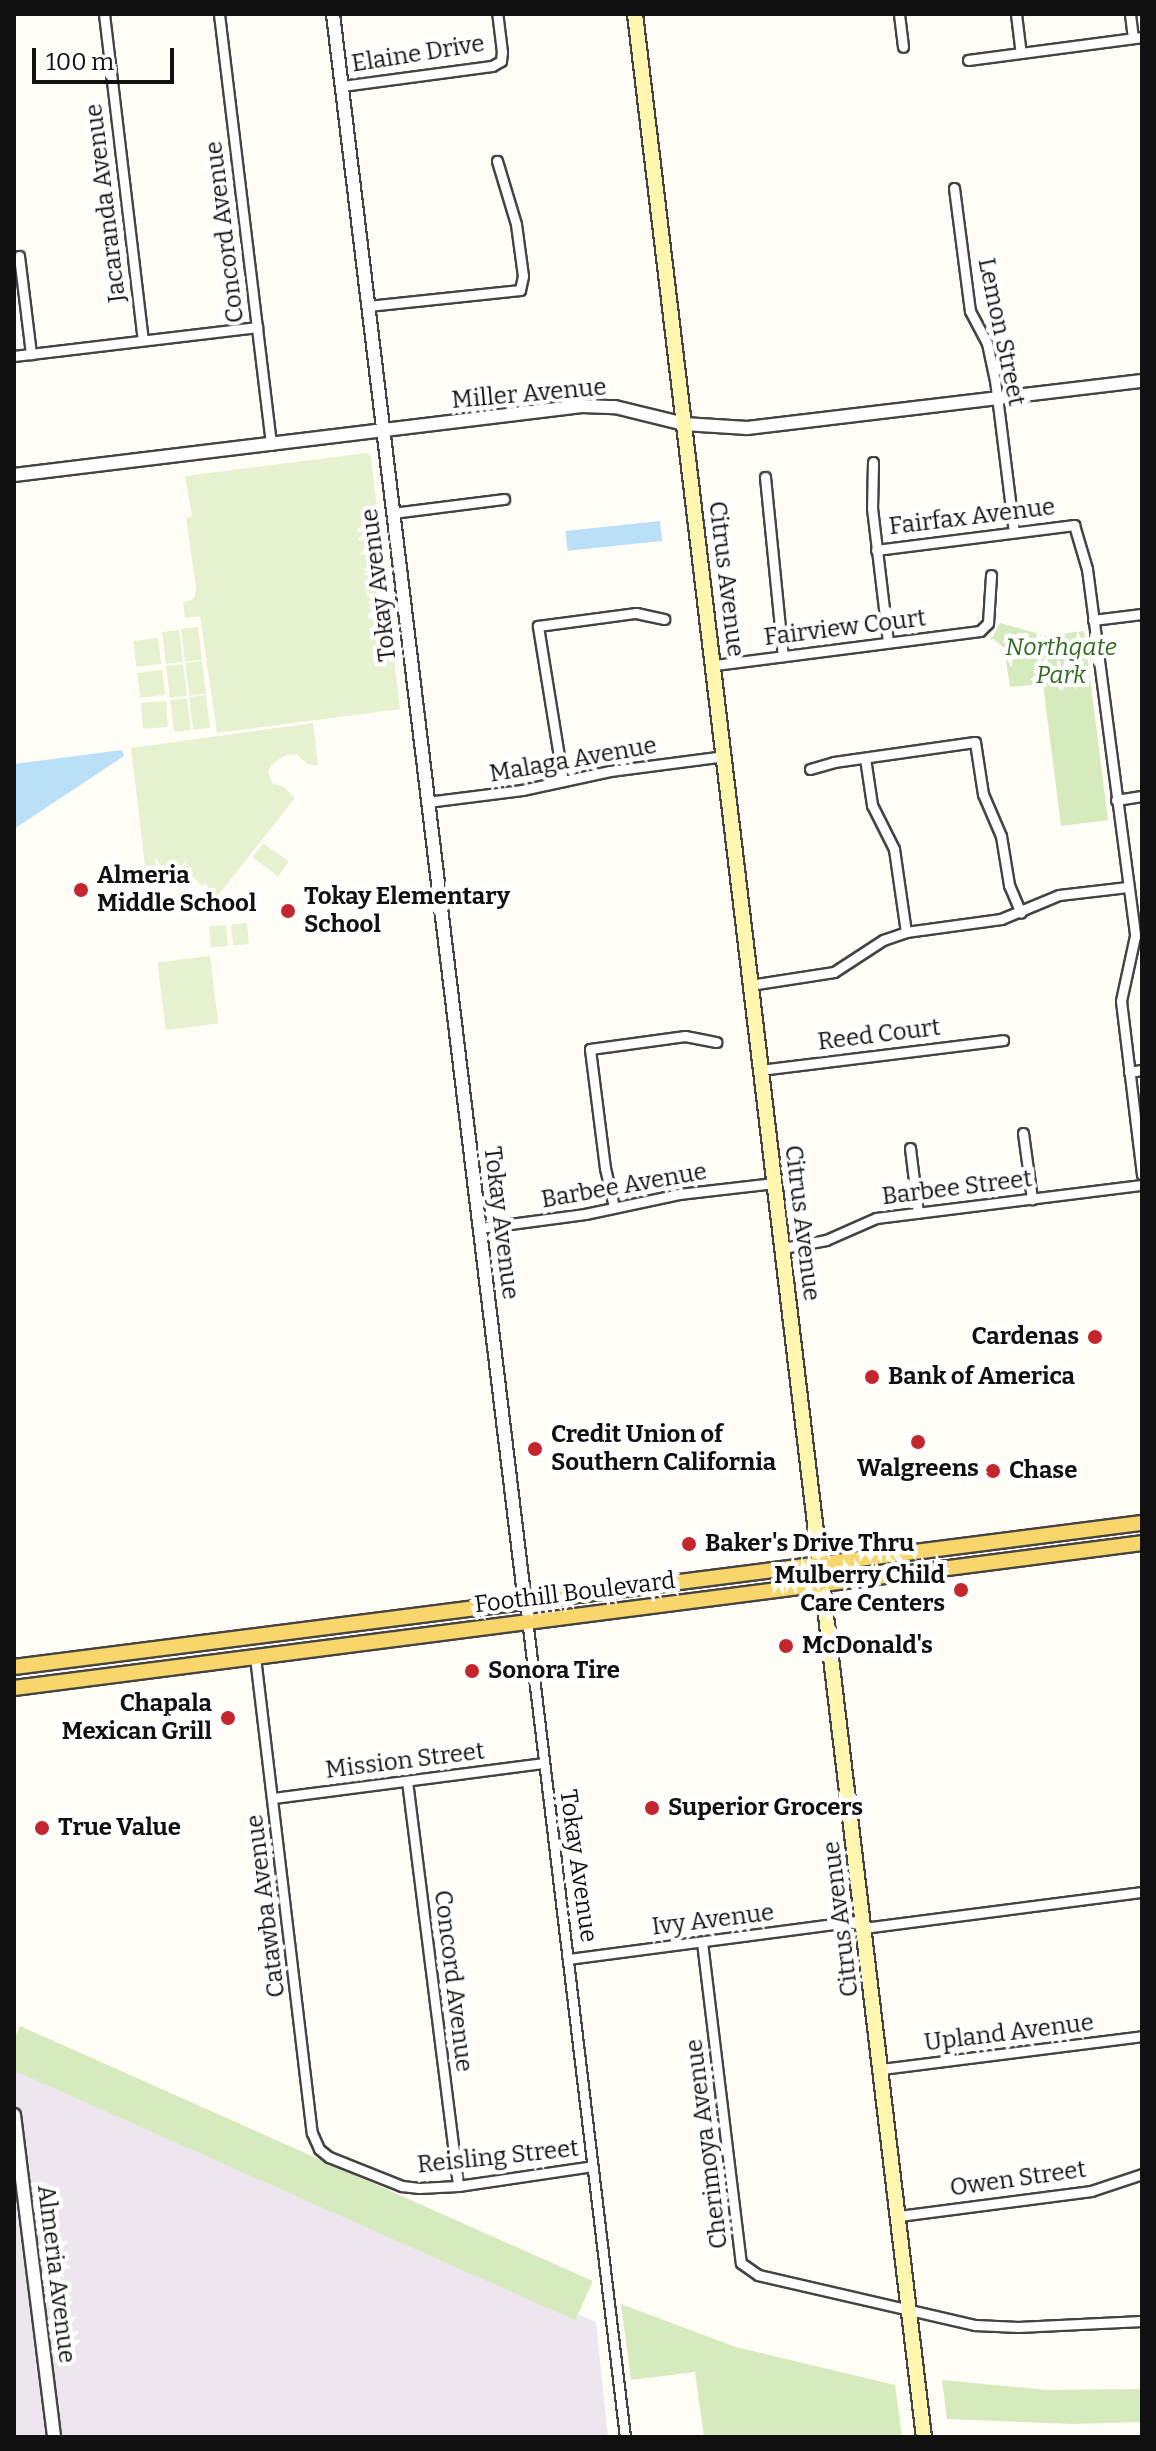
<!DOCTYPE html>
<style>
body{margin:0}
#map{position:relative;width:1156px;height:2451px;overflow:hidden;background:#fffdf5;font-family:Bitter,serif}
div>[style]{position:absolute}
.industrial>*{inset:0;background:#eee6ef}
.green>*{inset:0;background:#d5ebbd;transform-origin:0 0}
.pitch>*{inset:0;background:#e6f2cf;transform-origin:0 0}
.water>*{inset:0;background:#b9e0f7;transform-origin:0 0}
.roads{filter:drop-shadow(2px 0 #444) drop-shadow(-2px 0 #444) drop-shadow(0 2px #444) drop-shadow(0 -2px #444)}
.minor>*{height:9px;margin:-4.5px;padding:0 4.5px;transform-origin:4.5px;border-radius:4.5px;background:#fff}
.tertiary>*{height:12px;margin:-6px;padding:0 6px;transform-origin:6px;border-radius:6px;background:#fff}
.secondary>*{height:14px;margin:-7px;padding:0 7px;transform-origin:7px;border-radius:7px;background:#fff6b0}
.primary>*{height:14px;margin:-7px;padding:0 7px;transform-origin:7px;border-radius:7px;background:#f9d66b}
.dots>*{width:22px;height:22px;translate:-50% -50%;box-sizing:border-box;border:4px solid #fff;border-radius:50%}
span{translate:-50% -50%;white-space:nowrap;text-align:center;line-height:1.15;-webkit-text-stroke:8px #fff;paint-order:stroke}
.street-label{font-size:24px;color:#111}
.park-label{font-size:24px;color:#2f6b1f;font-style:italic}
.poi-label{font-size:24px;color:#111;font-weight:700}
.left{translate:0 -50%;text-align:left}
.right{translate:-100% -50%;text-align:right}
.frame{position:absolute;inset:0;border:16px solid #111;pointer-events:none}
.scale{position:absolute;left:32px;top:48px;width:142px;height:36px;box-sizing:border-box;border:4px solid #111;border-top:0;padding-left:10px;font-size:24px;line-height:28px;white-space:nowrap;color:#111;-webkit-text-stroke:6px #fff;paint-order:stroke}
</style>
<div id="map">
<div class="industrial">
<i style="clip-path:polygon(14px 2067px,596px 2322px,608px 2437px,14px 2437px)"></i>
</div>
<div class="green">
<i style="clip-path:polygon(1000px 623px,1046px 636px,1084px 631px,1108px 820px,1061px 826px,1043px 684px,1010px 687px,1004px 648px,992px 638px)"></i>
<i style="left:20px;top:2026px;width:627px;height:43px;rotate:24deg"></i>
<i style="clip-path:polygon(621px 2304px,736px 2347px,895px 2385px,902px 2437px,704px 2437px,695px 2372px,631px 2380px)"></i>
<i style="clip-path:polygon(942px 2380px,1047px 2390px,1142px 2389px,1142px 2422px,1072px 2424px,947px 2419px)"></i>
</div>
<div class="pitch">
<i style="clip-path:polygon(367px 453px,371px 457px,400px 709px,217px 733px,200px 616px,185px 618px,183px 602px,194px 599px,196px 588px,186px 518px,192px 516px,185px 476px)"></i>
<i style="left:198px;top:627px;width:33px;height:17px;rotate:83deg"></i>
<i style="left:179px;top:630px;width:32px;height:17px;rotate:83deg"></i>
<i style="left:158px;top:638px;width:26px;height:25px;rotate:83deg"></i>
<i style="left:202px;top:661px;width:33px;height:17px;rotate:83deg"></i>
<i style="left:183px;top:664px;width:32px;height:17px;rotate:83deg"></i>
<i style="left:162px;top:670px;width:25px;height:25px;rotate:83deg"></i>
<i style="left:206px;top:695px;width:33px;height:17px;rotate:83deg"></i>
<i style="left:187px;top:698px;width:32px;height:17px;rotate:83deg"></i>
<i style="left:166px;top:701px;width:26px;height:25px;rotate:86deg"></i>
<i style="clip-path:polygon(313px 723px,318px 766px,307px 764px,297px 754px,284px 756px,272px 764px,268px 771px,272px 783px,284px 787px,295px 798px,216px 898px,180px 865px,145px 866px,131px 748px)"></i>
<i style="left:263px;top:843px;width:32px;height:18px;rotate:36deg"></i>
<i style="left:247px;top:923px;width:21px;height:16px;rotate:85deg"></i>
<i style="left:226px;top:925px;width:21px;height:17px;rotate:85deg"></i>
<i style="left:210px;top:956px;width:68px;height:53px;rotate:83deg"></i>
</div>
<div class="water">
<i style="left:660px;top:521px;width:20px;height:95px;rotate:84deg"></i>
<i style="clip-path:polygon(122px 750px,124px 756px,14px 829px,14px 764px)"></i>
</div>
<div class="roads">
<div class="minor">
<i style="left:104px;top:14px;width:328px;rotate:83.2deg"></i>
<i style="left:219px;top:14px;width:434px;rotate:83.1deg"></i>
<i style="left:899px;top:14px;width:33px;rotate:83deg"></i>
<i style="left:1016px;top:14px;width:39px;rotate:83deg"></i>
<i style="left:1130px;top:14px;width:24px;rotate:83deg"></i>
<i style="left:968px;top:60px;width:176px;rotate:-7.5deg"></i>
<i style="left:342px;top:86px;width:151px;rotate:-7.6deg"></i>
<i style="left:492px;top:66px;width:10px;rotate:-29deg"></i>
<i style="left:501px;top:61px;width:9px;rotate:-84deg"></i>
<i style="left:502px;top:52px;width:38px;rotate:-97deg"></i>
<i style="left:954px;top:188px;width:124px;rotate:82.6deg"></i>
<i style="left:970px;top:311px;width:36px;rotate:62deg"></i>
<i style="left:987px;top:343px;width:38px;rotate:78deg"></i>
<i style="left:995px;top:380px;width:153px;rotate:82.9deg"></i>
<i style="left:19px;top:256px;width:99px;rotate:83deg"></i>
<i style="left:368px;top:306px;width:153px;rotate:-6deg"></i>
<i style="left:520px;top:290px;width:14px;rotate:-78deg"></i>
<i style="left:523px;top:276px;width:52px;rotate:-97.7deg"></i>
<i style="left:516px;top:224px;width:66px;rotate:-106.8deg"></i>
<i style="left:14px;top:356px;width:245px;rotate:-6.8deg"></i>
<i style="left:873px;top:462px;width:46px;rotate:91.2deg"></i>
<i style="left:872px;top:508px;width:135px;rotate:83.2deg"></i>
<i style="left:765px;top:477px;width:180px;rotate:84.3deg"></i>
<i style="left:393px;top:513px;width:112px;rotate:-7.2deg"></i>
<i style="left:876px;top:550px;width:200px;rotate:-7.2deg"></i>
<i style="left:1074px;top:525px;width:46px;rotate:73.5deg"></i>
<i style="left:1087px;top:569px;width:370px;rotate:82.5deg"></i>
<i style="left:1135px;top:936px;width:66px;rotate:102.2deg"></i>
<i style="left:1121px;top:1001px;width:175px;rotate:83.1deg"></i>
<i style="left:1093px;top:620px;width:49px;rotate:-7deg"></i>
<i style="left:715px;top:665px;width:267px;rotate:-7.3deg"></i>
<i style="left:980px;top:631px;width:11px;rotate:-45deg"></i>
<i style="left:988px;top:623px;width:48px;rotate:-86.4deg"></i>
<i style="left:865px;top:758px;width:48px;rotate:81.5deg"></i>
<i style="left:872px;top:805px;width:49px;rotate:63.4deg"></i>
<i style="left:894px;top:849px;width:84px;rotate:81.8deg"></i>
<i style="left:810px;top:769px;width:25px;rotate:-16deg"></i>
<i style="left:834px;top:762px;width:142px;rotate:-8.1deg"></i>
<i style="left:975px;top:742px;width:53px;rotate:81.3deg"></i>
<i style="left:983px;top:794px;width:46px;rotate:66.8deg"></i>
<i style="left:1001px;top:836px;width:50px;rotate:80.7deg"></i>
<i style="left:1009px;top:885px;width:30px;rotate:67deg"></i>
<i style="left:563px;top:781px;width:157px;rotate:-99.2deg"></i>
<i style="left:538px;top:626px;width:99px;rotate:-7.6deg"></i>
<i style="left:636px;top:613px;width:29px;rotate:12deg"></i>
<i style="left:1116px;top:800px;width:26px;rotate:-9deg"></i>
<i style="left:427px;top:802px;width:96px;rotate:-7.2deg"></i>
<i style="left:522px;top:790px;width:90px;rotate:-12.2deg"></i>
<i style="left:610px;top:771px;width:116px;rotate:-7.4deg"></i>
<i style="left:750px;top:985px;width:85px;rotate:-8.8deg"></i>
<i style="left:834px;top:972px;width:59px;rotate:-33.1deg"></i>
<i style="left:883px;top:940px;width:24px;rotate:-19deg"></i>
<i style="left:906px;top:932px;width:96px;rotate:-7.8deg"></i>
<i style="left:1001px;top:919px;width:63px;rotate:-22.5deg"></i>
<i style="left:1059px;top:895px;width:69px;rotate:-6.6deg"></i>
<i style="left:760px;top:1070px;width:245px;rotate:-7deg"></i>
<i style="left:1129px;top:1072px;width:13px;rotate:-9deg"></i>
<i style="left:1023px;top:1133px;width:67px;rotate:82.2deg"></i>
<i style="left:910px;top:1148px;width:65px;rotate:83deg"></i>
<i style="left:614px;top:1207px;width:40px;rotate:-103deg"></i>
<i style="left:605px;top:1168px;width:120px;rotate:-97.2deg"></i>
<i style="left:590px;top:1049px;width:96px;rotate:-7.8deg"></i>
<i style="left:685px;top:1036px;width:32px;rotate:11deg"></i>
<i style="left:480px;top:1228px;width:106px;rotate:-7.6deg"></i>
<i style="left:585px;top:1214px;width:96px;rotate:-12deg"></i>
<i style="left:679px;top:1194px;width:96px;rotate:-6.6deg"></i>
<i style="left:783px;top:1248px;width:44px;rotate:-10.5deg"></i>
<i style="left:826px;top:1240px;width:55px;rotate:-23.7deg"></i>
<i style="left:876px;top:1218px;width:268px;rotate:-7.1deg"></i>
<i style="left:525px;top:1602px;width:841px;rotate:83.17deg"></i>
<i style="left:255px;top:1657px;width:479px;rotate:83.2deg"></i>
<i style="left:312px;top:2133px;width:17px;rotate:66deg"></i>
<i style="left:319px;top:2149px;width:13px;rotate:39deg"></i>
<i style="left:329px;top:2157px;width:79px;rotate:21.7deg"></i>
<i style="left:402px;top:2186px;width:17px;rotate:7deg"></i>
<i style="left:419px;top:2188px;width:39px;rotate:-3deg"></i>
<i style="left:458px;top:2186px;width:136px;rotate:-8.4deg"></i>
<i style="left:407px;top:1781px;width:408px;rotate:82.8deg"></i>
<i style="left:274px;top:1798px;width:270px;rotate:-7.4deg"></i>
<i style="left:864px;top:1928px;width:280px;rotate:-7.4deg"></i>
<i style="left:702px;top:1942px;width:323px;rotate:83.1deg"></i>
<i style="left:741px;top:2263px;width:21px;rotate:35deg"></i>
<i style="left:758px;top:2275px;width:223px;rotate:13deg"></i>
<i style="left:975px;top:2325px;width:43px;rotate:2.7deg"></i>
<i style="left:1018px;top:2327px;width:124px;rotate:-2.8deg"></i>
<i style="left:568px;top:1959px;width:298px;rotate:-7.5deg"></i>
<i style="left:882px;top:2069px;width:262px;rotate:-7.2deg"></i>
<i style="left:899px;top:2216px;width:194px;rotate:-7.4deg"></i>
<i style="left:1091px;top:2191px;width:54px;rotate:-18.4deg"></i>
</div>
<div class="tertiary">
<i style="left:333px;top:14px;width:1600px;rotate:83.11deg"></i>
<i style="left:14px;top:475px;width:572px;rotate:-6.93deg"></i>
<i style="left:582px;top:406px;width:33px;rotate:2deg"></i>
<i style="left:615px;top:407px;width:71px;rotate:13.8deg"></i>
<i style="left:684px;top:424px;width:63px;rotate:3.6deg"></i>
<i style="left:747px;top:428px;width:398px;rotate:-6.8deg"></i>
<i style="left:14px;top:2115px;width:324px;rotate:82.9deg"></i>
</div>
<div class="secondary">
<i style="left:635px;top:14px;width:2440px;rotate:83.2deg"></i>
</div>
<div class="primary">
<i style="left:14px;top:1667px;width:1137px;rotate:-7.28deg"></i>
<i style="left:14px;top:1688px;width:1137px;rotate:-7.32deg"></i>
</div>
</div>
<div class="dots">
<i style="left:81px;top:890px;background:#c4262e"></i>
<i style="left:288px;top:911px;background:#c4262e"></i>
<i style="left:1095px;top:1337px;background:#c4262e"></i>
<i style="left:872px;top:1377px;background:#c4262e"></i>
<i style="left:918px;top:1442px;background:#c4262e"></i>
<i style="left:535px;top:1449px;background:#c4262e"></i>
<i style="left:993px;top:1471px;background:#c4262e"></i>
<i style="left:689px;top:1544px;background:#c4262e"></i>
<i style="left:961px;top:1590px;background:#c4262e"></i>
<i style="left:786px;top:1646px;background:#c4262e"></i>
<i style="left:472px;top:1671px;background:#c4262e"></i>
<i style="left:228px;top:1718px;background:#c4262e"></i>
<i style="left:652px;top:1808px;background:#c4262e"></i>
<i style="left:42px;top:1828px;background:#c4262e"></i>
</div>
<div class="street-label">
<span style="left:418px;top:54px;rotate:-9deg">Elaine Drive</span>
<span style="left:106px;top:203px;rotate:-97deg">Jacaranda Avenue</span>
<span style="left:225px;top:232px;rotate:-97deg">Concord Avenue</span>
<span style="left:1001px;top:332px;rotate:78deg">Lemon Street</span>
<span style="left:529px;top:394px;rotate:-5deg">Miller Avenue</span>
<span style="left:972px;top:517px;rotate:-7deg">Fairfax Avenue</span>
<span style="left:726px;top:579px;rotate:83deg">Citrus Avenue</span>
<span style="left:379px;top:585px;rotate:-97deg">Tokay Avenue</span>
<span style="left:845px;top:628px;rotate:-7deg">Fairview Court</span>
<span style="left:573px;top:760px;rotate:-10deg">Malaga Avenue</span>
<span style="left:879px;top:1035px;rotate:-7deg">Reed Court</span>
<span style="left:624px;top:1186px;rotate:-10deg">Barbee Avenue</span>
<span style="left:957px;top:1188px;rotate:-7deg">Barbee Street</span>
<span style="left:501px;top:1223px;rotate:83deg">Tokay Avenue</span>
<span style="left:802px;top:1223px;rotate:83deg">Citrus Avenue</span>
<span style="left:575px;top:1593px;rotate:-7deg">Foothill Boulevard</span>
<span style="left:405px;top:1761px;rotate:-7deg">Mission Street</span>
<span style="left:578px;top:1866px;rotate:82deg">Tokay Avenue</span>
<span style="left:266px;top:1906px;rotate:-97deg">Catawba Avenue</span>
<span style="left:841px;top:1919px;rotate:-97deg">Citrus Avenue</span>
<span style="left:713px;top:1920px;rotate:-7deg">Ivy Avenue</span>
<span style="left:453px;top:1981px;rotate:83deg">Concord Avenue</span>
<span style="left:1009px;top:2033px;rotate:-7deg">Upland Avenue</span>
<span style="left:707px;top:2144px;rotate:-97deg">Cherimoya Avenue</span>
<span style="left:498px;top:2157px;rotate:-6deg">Reisling Street</span>
<span style="left:1018px;top:2179px;rotate:-8deg">Owen Street</span>
<span style="left:56px;top:2274px;rotate:83deg">Almeria Avenue</span>
</div>
<div class="park-label">
<span style="left:1061px;top:662px">Northgate<br>Park</span>
</div>
<div class="poi-label">
<span class="left" style="left:97px;top:890px">Almeria<br>Middle School</span>
<span class="left" style="left:304px;top:911px">Tokay Elementary<br>School</span>
<span class="right" style="left:1079px;top:1337px">Cardenas</span>
<span class="left" style="left:888px;top:1377px">Bank of America</span>
<span class="left" style="left:551px;top:1449px">Credit Union of<br>Southern California</span>
<span style="left:918px;top:1469px">Walgreens</span>
<span class="left" style="left:1009px;top:1471px">Chase</span>
<span class="left" style="left:705px;top:1544px">Baker's Drive Thru</span>
<span class="right" style="left:945px;top:1590px">Mulberry Child<br>Care Centers</span>
<span class="left" style="left:802px;top:1646px">McDonald's</span>
<span class="left" style="left:488px;top:1671px">Sonora Tire</span>
<span class="right" style="left:212px;top:1718px">Chapala<br>Mexican Grill</span>
<span class="left" style="left:668px;top:1808px">Superior Grocers</span>
<span class="left" style="left:58px;top:1828px">True Value</span>
</div>
<div class="frame"></div>
<div class="scale">100 m</div>
</div>
